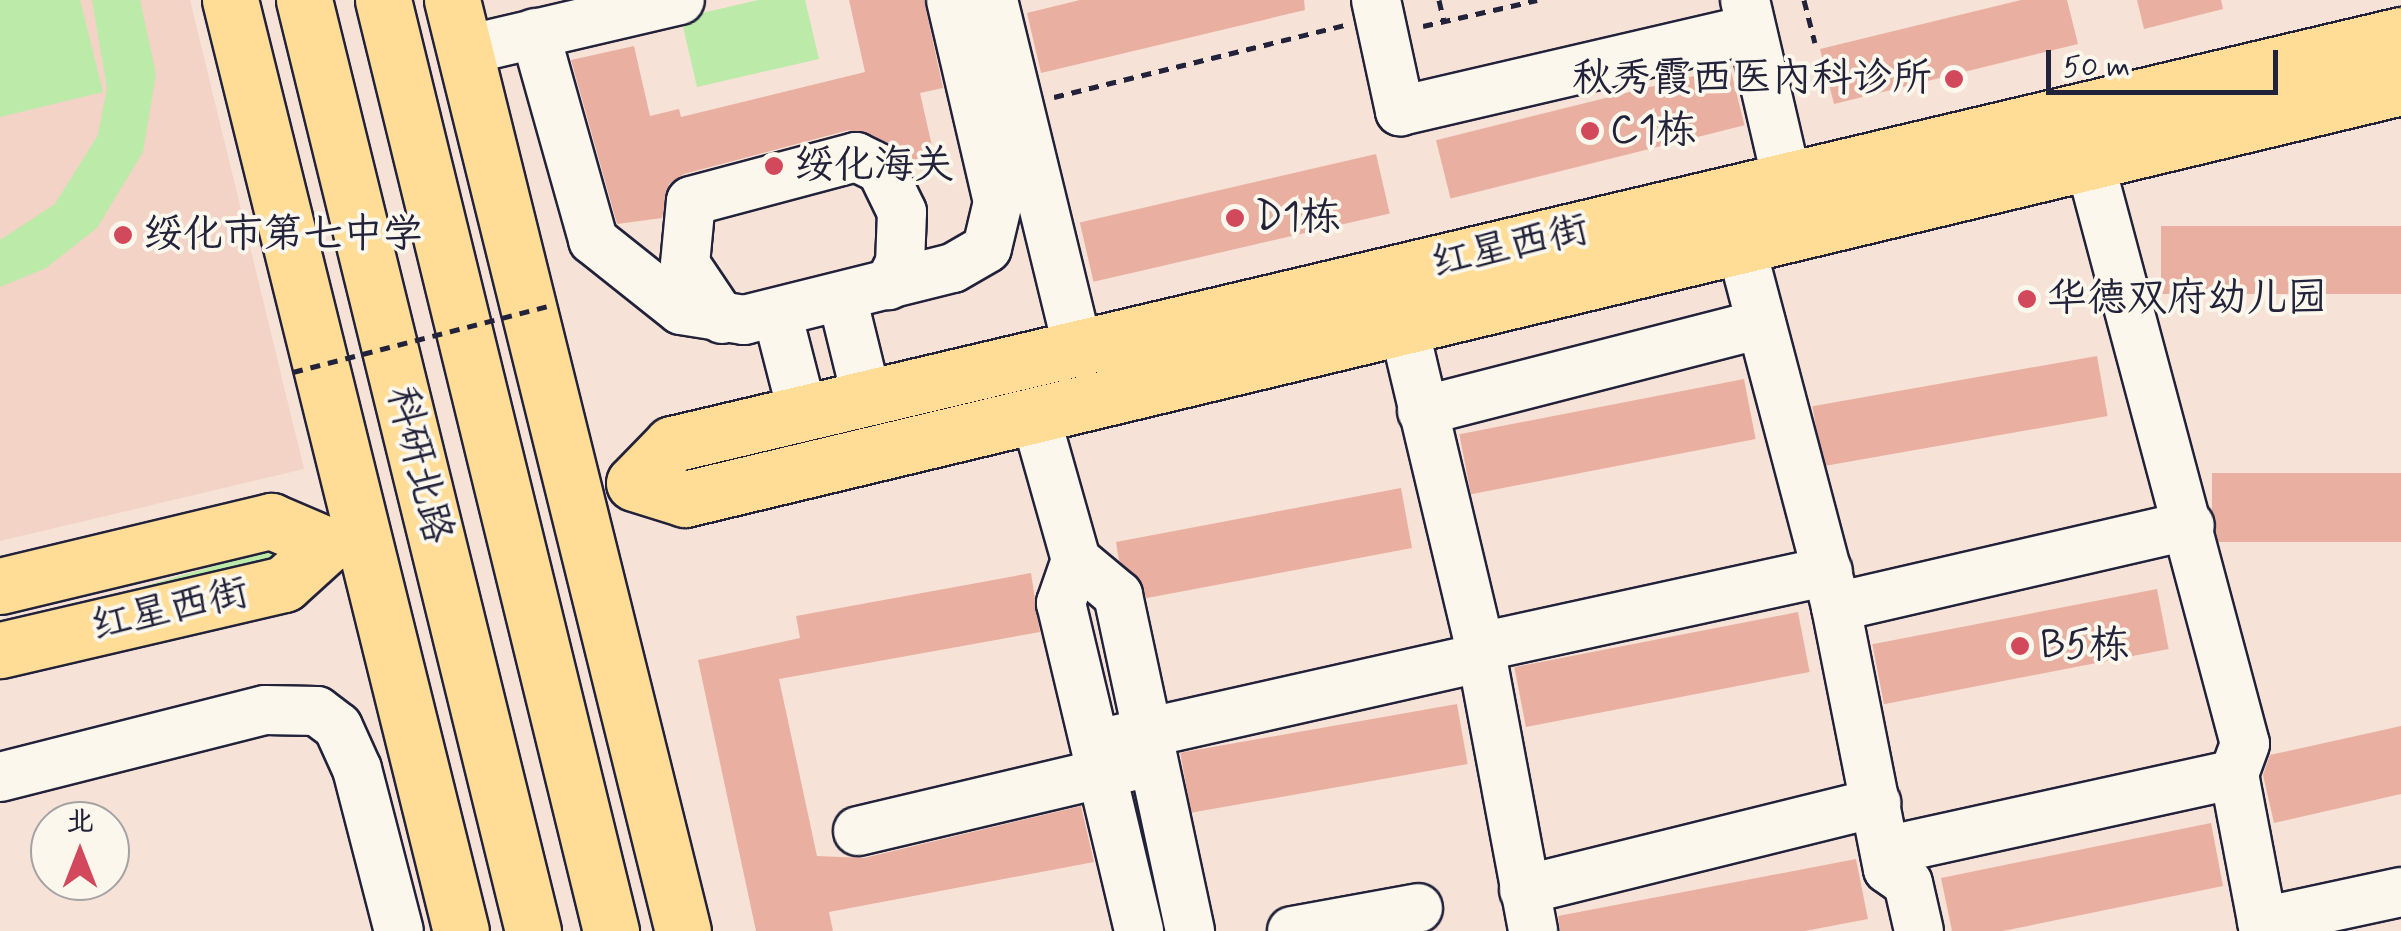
<!DOCTYPE html>
<meta charset="utf-8">
<style>
body{margin:0}
#map{position:relative;width:2401px;height:931px;overflow:hidden;background:#f6e2d6;font-family:Mynerve,"LXGW WenKai TC",sans-serif}
div>[style]{position:absolute}
.built>*{inset:0;background:#f2d3c6}
.green>*{inset:0;background:#bceaa8;transform-origin:0 0}
.building>*{inset:0;background:#e9b0a2;transform-origin:0 0}
.path>*{height:5px;margin-top:-2.5px;transform-origin:0;background:repeating-linear-gradient(90deg,#22223b 0 10px,transparent 0 18px)}
.roads{filter:drop-shadow(2px 0 #22223b) drop-shadow(-2px 0 #22223b) drop-shadow(0 2px #22223b) drop-shadow(0 -2px #22223b)}
.minor>*{height:48px;margin:-24px;padding:0 24px;transform-origin:24px;border-radius:24px;background:#fbf7ec}
.major>*{height:55px;margin:-27.5px;padding:0 27.5px;transform-origin:27.5px;border-radius:27.5px;background:#ffdd96}
.path-bridge>*{height:5px;margin-top:-2.5px;transform-origin:0;background:repeating-linear-gradient(90deg,#22223b 0 10px,transparent 0 18px)}
.dots>*{width:28px;height:28px;translate:-50% -50%;box-sizing:border-box;border:5px solid #fbf7ec;border-radius:50%}
span{translate:-50% -50%;white-space:nowrap;text-align:center;line-height:1.15;-webkit-text-stroke:8px #fbf7ec;paint-order:stroke}
.poi-label{font-size:40px;color:#22223b}
.right{translate:-100% -50%;text-align:right}
.left{translate:0 -50%;text-align:left}
.street-label{font-size:40px;color:#22223b}
.north{position:absolute;left:30px;top:801px;width:100px;height:100px;box-sizing:border-box;background:#fbf7ec;border:2px solid #a4a2a5;border-radius:50%;rotate:0deg;font-size:28px;font-weight:700;line-height:40px;text-align:center;color:#22223b}
.north::after{content:'';display:block;margin:auto;width:35px;height:45px;background:#d1495b;clip-path:polygon(50% 0,100% 100%,50% 72%,0 100%)}
.scale{position:absolute;left:2046px;top:50px;width:232px;height:45px;box-sizing:border-box;border:5px solid #22223b;border-top:0;padding-left:12px;font-size:30px;line-height:35px;white-space:nowrap;color:#22223b;-webkit-text-stroke:8px #fbf7ec;paint-order:stroke}
</style>
<div id="map">
<div class="built">
<i style="clip-path:polygon(0 0,190px 0,304px 469px,0 541px)"></i>
</div>
<div class="green">
<i style="clip-path:polygon(0 0,80px 0,103px 92px,0 117px)"></i>
<i style="clip-path:polygon(92px 0,140px 0,156px 74px,143px 152px,97px 228px,46px 268px,0 287px,0 240px,55px 204px,98px 135px,107px 88px)"></i>
<i style="clip-path:polygon(758px 0,805px 0,819px 59px,697px 87px,681px 18px)"></i>
<i style="left:284px;top:546px;width:18px;height:292px;rotate:74deg"></i>
</div>
<div class="building">
<i style="clip-path:polygon(849px 0,924px 0,943px 88px,920px 93px,934px 155px,913px 160px,912px 170px,893px 144px,849px 130px,684px 174px,669px 184px,662px 218px,617px 224px,571px 60px,634px 46px,650px 116px,679px 109px,681px 117px,865px 72px)"></i>
<i style="clip-path:polygon(1080px 0,1304px 0,1305px 10px,1041px 73px,1027px 13px)"></i>
<i style="clip-path:polygon(2021px 0,2067px 0,2078px 44px,1834px 104px,1820px 49px)"></i>
<i style="clip-path:polygon(2137px 0,2221px 0,2223px 9px,2144px 29px)"></i>
<i style="left:1730px;top:67px;width:60px;height:303px;rotate:76deg"></i>
<i style="left:1376px;top:154px;width:61px;height:304px;rotate:77deg"></i>
<i style="left:2401px;top:226px;width:68px;height:240px;rotate:90deg"></i>
<i style="left:2097px;top:356px;width:61px;height:289px;rotate:80deg"></i>
<i style="left:1744px;top:379px;width:61px;height:290px;rotate:79deg"></i>
<i style="left:2401px;top:473px;width:69px;height:189px;rotate:90deg"></i>
<i style="clip-path:polygon(1401px 488px,1412px 548px,1147px 598px,1119px 560px,1116px 542px)"></i>
<i style="clip-path:polygon(1031px 573px,1040px 632px,779px 679px,817px 856px,864px 858px,1081px 806px,1094px 862px,829px 912px,833px 931px,756px 931px,698px 660px,800px 638px,796px 616px)"></i>
<i style="left:2157px;top:589px;width:61px;height:290px;rotate:79deg"></i>
<i style="left:1798px;top:612px;width:61px;height:289px;rotate:79deg"></i>
<i style="left:1457px;top:704px;width:61px;height:281px;rotate:80deg"></i>
<i style="clip-path:polygon(2401px 726px,2401px 794px,2274px 823px,2263px 775px,2270px 755px)"></i>
<i style="clip-path:polygon(2211px 823px,2223px 886px,2003px 931px,1952px 931px,1941px 878px)"></i>
<i style="clip-path:polygon(1856px 859px,1868px 919px,1805px 931px,1560px 931px,1558px 916px)"></i>
</div>
<div class="path">
<i style="left:1439px;top:0;width:22px;rotate:77deg"></i>
<i style="left:1804px;top:0;width:44px;rotate:75.7deg"></i>
<i style="left:1423px;top:26px;width:117px;rotate:-12.8deg"></i>
<i style="left:1054px;top:97px;width:299px;rotate:-13.9deg"></i>
</div>
<div class="roads">
<div class="minor">
<i style="left:993px;top:0;width:360px;rotate:76.3deg"></i>
<i style="left:1376px;top:0;width:114px;rotate:77.8deg"></i>
<i style="left:1400px;top:111px;width:360px;rotate:-13.1deg"></i>
<i style="left:1745px;top:0;width:185px;rotate:76.9deg"></i>
<i style="left:535px;top:33px;width:215px;rotate:74.3deg"></i>
<i style="left:593px;top:240px;width:112px;rotate:38.5deg"></i>
<i style="left:681px;top:310px;width:64px;rotate:9deg"></i>
<i style="left:744px;top:320px;width:215px;rotate:-14deg"></i>
<i style="left:953px;top:268px;width:39px;rotate:-30deg"></i>
<i style="left:987px;top:248px;width:47px;rotate:-76.6deg"></i>
<i style="left:998px;top:202px;width:207px;rotate:-103.1deg"></i>
<i style="left:488px;top:45px;width:197px;rotate:-13.2deg"></i>
<i style="left:2089px;top:160px;width:604px;rotate:75.04deg"></i>
<i style="left:2245px;top:744px;width:32px;rotate:110deg"></i>
<i style="left:2234px;top:774px;width:160px;rotate:79.2deg"></i>
<i style="left:1739px;top:239px;width:381px;rotate:75.2deg"></i>
<i style="left:1836px;top:607px;width:267px;rotate:78.8deg"></i>
<i style="left:1888px;top:869px;width:24px;rotate:35deg"></i>
<i style="left:1908px;top:883px;width:49px;rotate:77.1deg"></i>
<i style="left:842px;top:297px;width:105px;rotate:76.2deg"></i>
<i style="left:777px;top:313px;width:104px;rotate:75.6deg"></i>
<i style="left:722px;top:319px;width:66px;rotate:-123.9deg"></i>
<i style="left:685px;top:264px;width:63px;rotate:-84.6deg"></i>
<i style="left:691px;top:201px;width:171px;rotate:-14.9deg"></i>
<i style="left:856px;top:157px;width:28px;rotate:26deg"></i>
<i style="left:881px;top:169px;width:48px;rotate:64deg"></i>
<i style="left:902px;top:212px;width:51px;rotate:92.2deg"></i>
<i style="left:900px;top:263px;width:25px;rotate:117deg"></i>
<i style="left:1403px;top:324px;width:332px;rotate:76.6deg"></i>
<i style="left:1480px;top:647px;width:289px;rotate:79.4deg"></i>
<i style="left:1422px;top:411px;width:350px;rotate:-14.4deg"></i>
<i style="left:1035px;top:415px;width:151px;rotate:74.2deg"></i>
<i style="left:1076px;top:560px;width:46px;rotate:109.2deg"></i>
<i style="left:1061px;top:603px;width:337px;rotate:76.6deg"></i>
<i style="left:1076px;top:560px;width:55px;rotate:39.8deg"></i>
<i style="left:1118px;top:595px;width:344px;rotate:77.9deg"></i>
<i style="left:1836px;top:607px;width:363px;rotate:-13deg"></i>
<i style="left:1480px;top:647px;width:356px;rotate:-12.3deg"></i>
<i style="left:1115px;top:740px;width:376px;rotate:-12.7deg"></i>
<i style="left:0;top:777px;width:273px;rotate:-14.2deg"></i>
<i style="left:265px;top:710px;width:52px;rotate:1.1deg"></i>
<i style="left:317px;top:711px;width:26px;rotate:37deg"></i>
<i style="left:338px;top:727px;width:46px;rotate:65.7deg"></i>
<i style="left:357px;top:769px;width:167px;rotate:75.5deg"></i>
<i style="left:858px;top:831px;width:282px;rotate:-13.3deg"></i>
<i style="left:1885px;top:851px;width:357px;rotate:-12.4deg"></i>
<i style="left:1524px;top:890px;width:363px;rotate:-13.9deg"></i>
<i style="left:2262px;top:922px;width:142px;rotate:-12.2deg"></i>
<i style="left:1292px;top:931px;width:128px;rotate:-10.3deg"></i>
</div>
<div class="major">
<i style="left:230px;top:0;width:959px;rotate:76.07deg"></i>
<i style="left:304px;top:0;width:959px;rotate:76.18deg"></i>
<i style="left:383px;top:0;width:959px;rotate:76.24deg"></i>
<i style="left:452px;top:0;width:959px;rotate:76.07deg"></i>
<i style="left:2401px;top:35px;width:1777px;rotate:166.69deg"></i>
<i style="left:672px;top:444px;width:54px;rotate:134.3deg"></i>
<i style="left:634px;top:483px;width:53px;rotate:17.4deg"></i>
<i style="left:685px;top:499px;width:1765px;rotate:-13.5deg"></i>
<i style="left:0;top:586px;width:279px;rotate:-13.5deg"></i>
<i style="left:271px;top:521px;width:61px;rotate:23.2deg"></i>
<i style="left:327px;top:545px;width:58px;rotate:137.8deg"></i>
<i style="left:284px;top:584px;width:292px;rotate:166.9deg"></i>
</div>
</div>
<div class="path-bridge">
<i style="left:293px;top:372px;width:264px;rotate:-14.5deg"></i>
</div>
<div class="dots">
<i style="left:1954px;top:79px;background:#d1495b"></i>
<i style="left:1590px;top:131px;background:#d1495b"></i>
<i style="left:774px;top:166px;background:#d1495b"></i>
<i style="left:1235px;top:218px;background:#d1495b"></i>
<i style="left:123px;top:235px;background:#d1495b"></i>
<i style="left:2027px;top:299px;background:#d1495b"></i>
<i style="left:2020px;top:646px;background:#d1495b"></i>
</div>
<div class="poi-label">
<span class="right" style="left:1932px;top:79px">秋秀霞西医内科诊所</span>
<span class="left" style="left:1610px;top:131px">C1栋</span>
<span class="left" style="left:794px;top:166px">绥化海关</span>
<span class="left" style="left:1255px;top:218px">D1栋</span>
<span class="left" style="left:143px;top:235px">绥化市第七中学</span>
<span class="left" style="left:2047px;top:299px">华德双府幼儿园</span>
<span class="left" style="left:2040px;top:646px">B5栋</span>
</div>
<div class="street-label">
<span style="left:1510px;top:247px;rotate:-13deg">红星西街</span>
<span style="left:419px;top:465px;rotate:76deg">科研北路</span>
<span style="left:170px;top:610px;rotate:-13deg">红星西街</span>
</div>
<div class="north">北</div>
<div class="scale">50 m</div>
</div>
